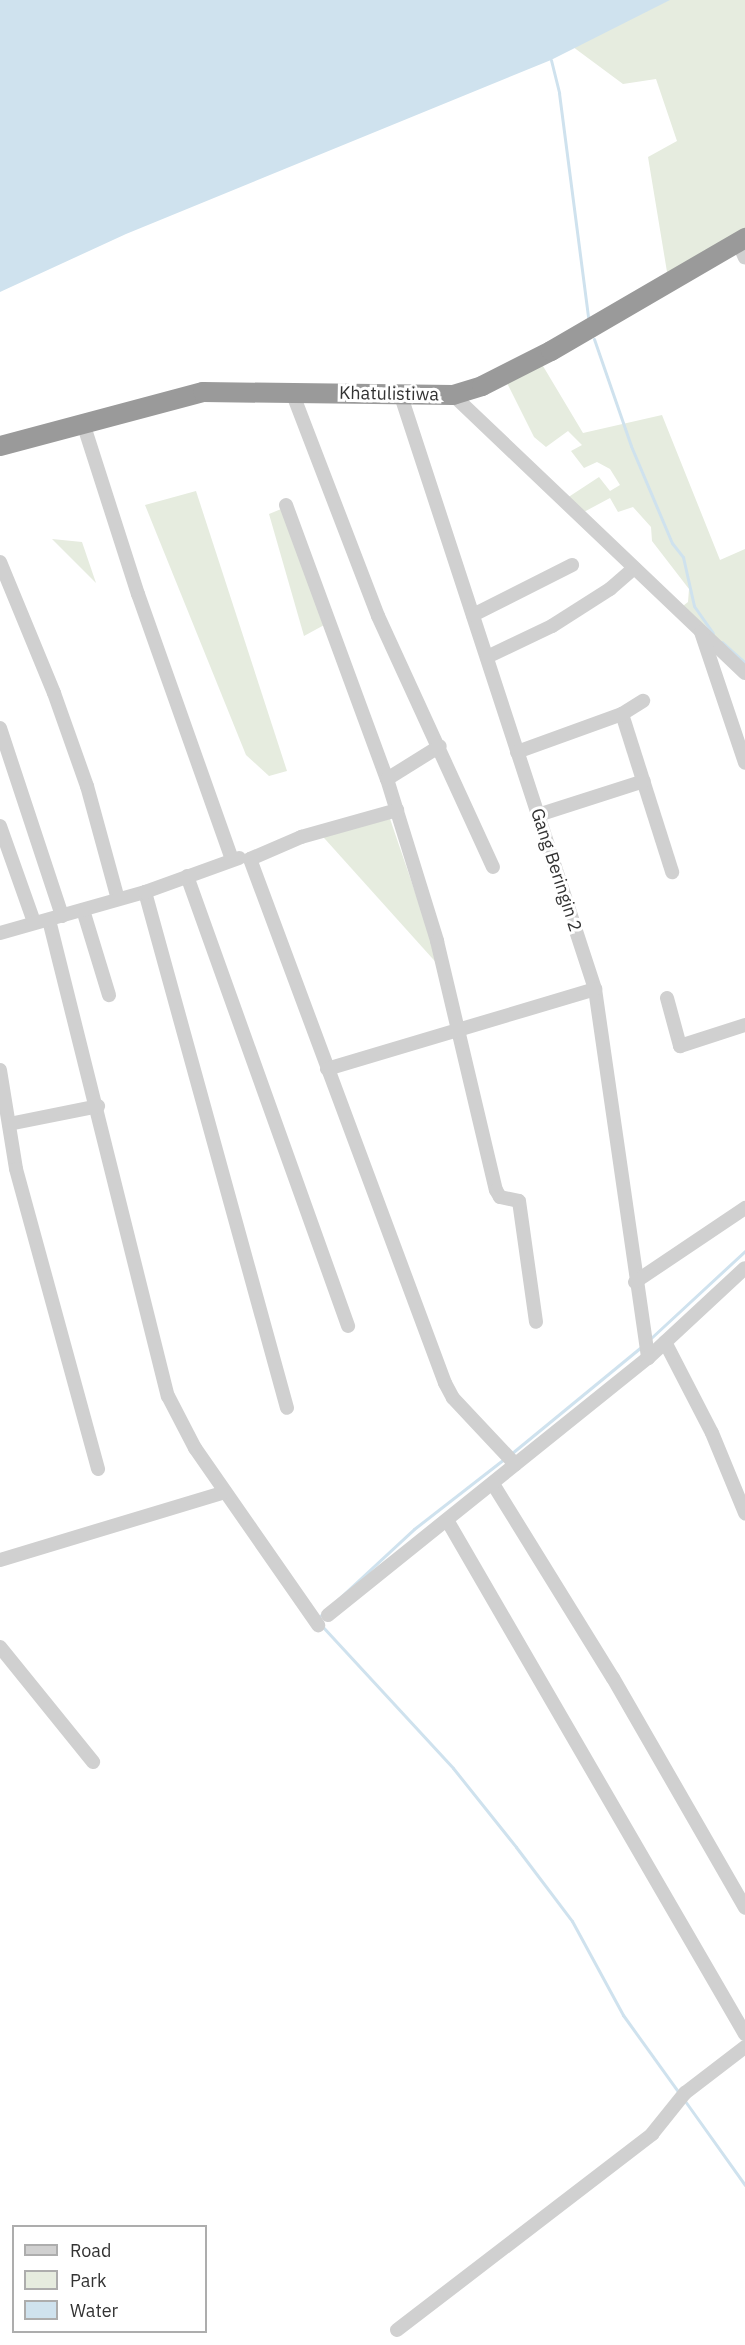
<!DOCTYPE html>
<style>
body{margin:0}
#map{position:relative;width:745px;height:2345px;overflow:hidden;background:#fff;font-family:"IBM Plex Sans",sans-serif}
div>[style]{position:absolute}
.green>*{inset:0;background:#e6ecdf}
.water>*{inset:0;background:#cfe2ee}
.stream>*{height:3px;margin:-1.5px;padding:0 1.5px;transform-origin:1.5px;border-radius:1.5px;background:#cfe2ee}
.minor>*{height:14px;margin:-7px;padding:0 7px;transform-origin:7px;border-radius:7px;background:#d0d0d0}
.highway>*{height:20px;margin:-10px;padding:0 10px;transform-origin:10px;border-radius:10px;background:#9a9a9a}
span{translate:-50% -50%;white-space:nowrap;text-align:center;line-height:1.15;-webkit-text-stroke:6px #fff;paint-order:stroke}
.street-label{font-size:18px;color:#333}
.legend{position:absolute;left:12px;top:2225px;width:195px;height:108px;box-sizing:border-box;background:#fff;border:2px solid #adadad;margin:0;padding:8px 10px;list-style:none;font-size:18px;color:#333}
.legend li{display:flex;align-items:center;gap:12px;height:30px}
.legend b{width:30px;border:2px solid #adadad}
</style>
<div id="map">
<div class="green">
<i style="clip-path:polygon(658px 0,745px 0,745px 240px,669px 284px,648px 157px,677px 141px,656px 79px,623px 84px,565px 41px)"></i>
<i style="clip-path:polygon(540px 361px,583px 433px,662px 415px,720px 560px,745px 549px,745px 675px,679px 609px,688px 602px,689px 589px,652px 541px,651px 527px,633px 507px,618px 512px,610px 498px,582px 513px,567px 498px,599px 477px,610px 491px,620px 485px,610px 469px,597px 462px,584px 468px,571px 451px,582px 445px,568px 431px,546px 447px,534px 437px,505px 379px)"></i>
<i style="clip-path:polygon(196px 491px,287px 771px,269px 776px,246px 755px,145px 505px)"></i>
<i style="clip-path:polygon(286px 507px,326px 624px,304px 636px,269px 514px)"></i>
<i style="clip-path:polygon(52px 539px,82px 542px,96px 583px)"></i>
<i style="clip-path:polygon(387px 810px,441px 968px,316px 829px)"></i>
</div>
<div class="water">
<i style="clip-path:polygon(0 0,670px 0,551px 60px,126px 234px,0 292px)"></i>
</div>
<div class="stream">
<i style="left:551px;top:60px;width:34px;rotate:76deg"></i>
<i style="left:559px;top:93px;width:226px;rotate:82.6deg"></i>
<i style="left:594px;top:339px;width:113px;rotate:70.9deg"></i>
<i style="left:631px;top:446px;width:105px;rotate:67.1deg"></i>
<i style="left:672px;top:543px;width:18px;rotate:52deg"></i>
<i style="left:683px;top:557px;width:50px;rotate:77.3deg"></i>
<i style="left:694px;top:606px;width:33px;rotate:55deg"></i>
<i style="left:722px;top:642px;width:31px;rotate:42deg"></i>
<i style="left:651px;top:1338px;width:128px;rotate:-42.8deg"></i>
<i style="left:512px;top:1453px;width:167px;rotate:-39.4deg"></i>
<i style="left:319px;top:1617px;width:129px;rotate:-42.8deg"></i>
<i style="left:414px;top:1529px;width:114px;rotate:-37.9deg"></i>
<i style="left:322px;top:1626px;width:193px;rotate:47.3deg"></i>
<i style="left:453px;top:1768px;width:101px;rotate:51.4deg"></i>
<i style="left:516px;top:1847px;width:93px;rotate:52.9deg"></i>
<i style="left:572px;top:1921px;width:107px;rotate:61.5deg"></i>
<i style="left:623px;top:2015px;width:96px;rotate:54.3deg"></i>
<i style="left:685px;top:2101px;width:103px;rotate:54.5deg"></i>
</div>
<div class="minor">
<i style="left:738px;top:242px;width:17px;rotate:66deg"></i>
<i style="left:292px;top:392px;width:240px;rotate:69deg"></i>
<i style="left:378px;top:616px;width:276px;rotate:65.4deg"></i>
<i style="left:453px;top:395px;width:403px;rotate:43.6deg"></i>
<i style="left:401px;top:396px;width:624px;rotate:71.88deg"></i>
<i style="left:595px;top:989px;width:373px;rotate:81.8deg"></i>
<i style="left:83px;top:423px;width:180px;rotate:72.2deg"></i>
<i style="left:138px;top:594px;width:281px;rotate:70.5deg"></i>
<i style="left:286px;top:505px;width:292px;rotate:69.8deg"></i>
<i style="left:387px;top:779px;width:170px;rotate:72.8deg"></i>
<i style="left:437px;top:941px;width:256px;rotate:76.7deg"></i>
<i style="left:496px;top:1190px;width:8px;rotate:60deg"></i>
<i style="left:500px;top:1197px;width:19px;rotate:12deg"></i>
<i style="left:519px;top:1201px;width:122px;rotate:82deg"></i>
<i style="left:0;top:562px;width:142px;rotate:67.6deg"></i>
<i style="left:54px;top:693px;width:99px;rotate:70.5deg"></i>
<i style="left:87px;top:786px;width:117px;rotate:74.7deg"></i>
<i style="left:473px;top:615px;width:111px;rotate:-26.8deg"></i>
<i style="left:701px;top:632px;width:138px;rotate:71.4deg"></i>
<i style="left:487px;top:657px;width:72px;rotate:-25.5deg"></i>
<i style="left:552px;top:626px;width:69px;rotate:-32.5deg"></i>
<i style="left:610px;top:589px;width:32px;rotate:-41deg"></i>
<i style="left:622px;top:714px;width:166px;rotate:72.4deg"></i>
<i style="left:0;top:728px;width:198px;rotate:71.7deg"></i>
<i style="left:517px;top:752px;width:112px;rotate:-19.9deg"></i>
<i style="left:622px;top:714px;width:25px;rotate:-32deg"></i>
<i style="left:387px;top:779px;width:62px;rotate:-31.9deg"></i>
<i style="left:538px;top:815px;width:111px;rotate:-17.8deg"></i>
<i style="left:0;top:826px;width:102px;rotate:70.5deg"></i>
<i style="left:250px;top:859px;width:559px;rotate:69.59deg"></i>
<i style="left:445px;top:1383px;width:17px;rotate:62deg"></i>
<i style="left:453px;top:1398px;width:91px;rotate:46.8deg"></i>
<i style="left:250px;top:859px;width:56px;rotate:-23.3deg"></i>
<i style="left:301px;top:837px;width:100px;rotate:-15.7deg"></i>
<i style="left:187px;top:876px;width:478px;rotate:70.3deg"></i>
<i style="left:145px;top:892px;width:535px;rotate:74.61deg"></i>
<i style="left:83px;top:910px;width:89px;rotate:73deg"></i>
<i style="left:49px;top:920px;width:491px;rotate:76deg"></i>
<i style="left:168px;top:1396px;width:59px;rotate:62.6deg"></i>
<i style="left:195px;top:1448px;width:216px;rotate:55.2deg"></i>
<i style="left:0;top:933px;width:151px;rotate:-15.8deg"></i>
<i style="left:145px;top:892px;width:100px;rotate:-19.9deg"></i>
<i style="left:667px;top:998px;width:50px;rotate:74.8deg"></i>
<i style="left:680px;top:1046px;width:68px;rotate:-17.9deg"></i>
<i style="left:327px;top:1069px;width:280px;rotate:-16.6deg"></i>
<i style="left:0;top:1070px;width:100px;rotate:80.8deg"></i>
<i style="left:16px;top:1169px;width:311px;rotate:74.7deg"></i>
<i style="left:9px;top:1124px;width:91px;rotate:-11.4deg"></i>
<i style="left:635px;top:1282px;width:133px;rotate:-33.9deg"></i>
<i style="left:665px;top:1342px;width:102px;rotate:62.7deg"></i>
<i style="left:712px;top:1433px;width:87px;rotate:67.6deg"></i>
<i style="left:493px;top:1484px;width:228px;rotate:58.3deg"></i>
<i style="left:613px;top:1678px;width:265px;rotate:60.1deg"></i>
<i style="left:447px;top:1520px;width:594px;rotate:59.9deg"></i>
<i style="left:0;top:1560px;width:235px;rotate:-16.8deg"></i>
<i style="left:328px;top:1615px;width:410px;rotate:-38.8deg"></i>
<i style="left:648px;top:1358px;width:132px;rotate:-42.9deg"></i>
<i style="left:0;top:1647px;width:148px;rotate:51deg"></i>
<i style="left:397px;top:2330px;width:322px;rotate:-37.5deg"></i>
<i style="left:652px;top:2134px;width:53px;rotate:-51.2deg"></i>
<i style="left:685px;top:2093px;width:76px;rotate:-37.5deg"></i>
</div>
<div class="highway">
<i style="left:0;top:446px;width:210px;rotate:-14.9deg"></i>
<i style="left:203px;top:392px;width:250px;rotate:0.7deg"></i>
<i style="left:453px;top:395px;width:30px;rotate:-17deg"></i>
<i style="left:482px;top:386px;width:77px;rotate:-26.9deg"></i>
<i style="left:551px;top:351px;width:225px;rotate:-30.2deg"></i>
</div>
<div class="street-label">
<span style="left:389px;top:394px;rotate:1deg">Khatulistiwa</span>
<span style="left:556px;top:870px;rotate:72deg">Gang Beringin 2</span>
</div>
<ul class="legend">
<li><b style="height:8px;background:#d0d0d0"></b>Road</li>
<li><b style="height:16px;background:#e6ecdf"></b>Park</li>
<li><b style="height:16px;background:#cfe2ee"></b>Water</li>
</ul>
</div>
